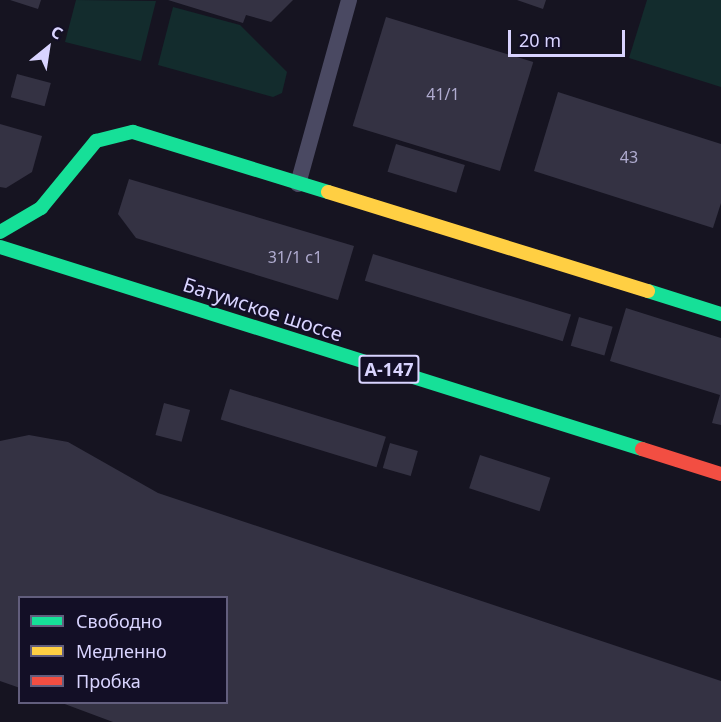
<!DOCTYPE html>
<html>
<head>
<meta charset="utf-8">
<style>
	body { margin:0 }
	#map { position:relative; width:721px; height:722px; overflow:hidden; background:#161421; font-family:"Noto Sans",sans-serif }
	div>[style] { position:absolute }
	.green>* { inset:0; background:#132c2d }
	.building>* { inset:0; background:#343243; transform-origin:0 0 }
	.lane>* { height:16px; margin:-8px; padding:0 8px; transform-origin:8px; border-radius:8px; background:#4a4962 }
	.fast>* { height:14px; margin:-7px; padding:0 7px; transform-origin:7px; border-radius:7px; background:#16e098 }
	.slow>* { height:14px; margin:-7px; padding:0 7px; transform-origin:7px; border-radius:7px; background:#ffcf43 }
	.jam>* { height:14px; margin:-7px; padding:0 7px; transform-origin:7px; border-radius:7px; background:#f24e42 }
	span { translate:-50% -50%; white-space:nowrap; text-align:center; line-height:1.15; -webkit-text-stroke:4.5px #130f26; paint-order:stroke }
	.number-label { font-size:16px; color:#b0acd0 }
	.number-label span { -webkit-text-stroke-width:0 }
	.shield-label span { padding:2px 4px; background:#130f26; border:2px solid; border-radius:4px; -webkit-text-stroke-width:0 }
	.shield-label { font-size:18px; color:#d9d4ff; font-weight:700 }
	.street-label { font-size:20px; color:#d9d4ff }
	.legend { position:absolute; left:18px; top:596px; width:210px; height:108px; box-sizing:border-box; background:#130f26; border:2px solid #625e7d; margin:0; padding:8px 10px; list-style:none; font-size:18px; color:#d9d4ff }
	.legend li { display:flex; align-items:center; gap:12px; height:30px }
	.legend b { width:30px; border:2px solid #625e7d }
	.north { position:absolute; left:18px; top:18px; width:60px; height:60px; -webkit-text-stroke:4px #130f26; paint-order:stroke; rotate:30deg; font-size:16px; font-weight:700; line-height:24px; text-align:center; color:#d9d4ff }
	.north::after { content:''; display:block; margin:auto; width:21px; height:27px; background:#d9d4ff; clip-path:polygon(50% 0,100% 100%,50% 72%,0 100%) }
	.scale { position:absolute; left:508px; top:30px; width:117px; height:27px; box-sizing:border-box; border:3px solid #d9d4ff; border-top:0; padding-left:8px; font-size:18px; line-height:21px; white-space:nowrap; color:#d9d4ff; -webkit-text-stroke:4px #130f26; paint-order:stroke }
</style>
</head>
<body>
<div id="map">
	<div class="green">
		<i style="clip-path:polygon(76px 0,156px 1px,141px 61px,65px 42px)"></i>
		<i style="clip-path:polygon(647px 0,721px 0,721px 87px,629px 58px)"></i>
		<i style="clip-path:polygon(173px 7px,240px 25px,287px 72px,282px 93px,273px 97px,158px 65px)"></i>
	</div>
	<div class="building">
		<i style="clip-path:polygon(10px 0,41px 0,38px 9px)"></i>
		<i style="clip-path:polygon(168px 0,293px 0,271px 22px,246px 15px,243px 23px)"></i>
		<i style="clip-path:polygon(517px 0,546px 0,543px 9px)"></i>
		<i style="left:386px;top:17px;width:154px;height:114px;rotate:17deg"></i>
		<i style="left:17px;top:74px;width:35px;height:24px;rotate:15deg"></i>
		<i style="clip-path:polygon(558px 92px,721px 144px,721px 203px,713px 228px,534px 171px)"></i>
		<i style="clip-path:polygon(0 124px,42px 136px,32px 172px,6px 188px,0 187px)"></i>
		<i style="left:396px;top:144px;width:72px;height:29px;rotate:17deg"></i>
		<i style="clip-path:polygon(129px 179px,354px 246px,338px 300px,136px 238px,118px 214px)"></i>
		<i style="left:373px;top:254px;width:207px;height:28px;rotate:17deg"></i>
		<i style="clip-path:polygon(626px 308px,721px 338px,721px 425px,712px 423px,720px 395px,610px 361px)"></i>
		<i style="left:579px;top:317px;width:35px;height:30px;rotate:16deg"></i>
		<i style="left:230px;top:389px;width:163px;height:32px;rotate:17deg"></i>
		<i style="left:164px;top:403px;width:27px;height:33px;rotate:15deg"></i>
		<i style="clip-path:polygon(29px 435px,68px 442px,158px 493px,721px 681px,721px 722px,113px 722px,62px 703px,226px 702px,226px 598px,20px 598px,20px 688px,0 681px,0 441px)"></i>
		<i style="left:390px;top:443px;width:29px;height:26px;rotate:16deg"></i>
		<i style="left:480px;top:455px;width:74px;height:35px;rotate:18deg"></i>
	</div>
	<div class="lane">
		<i style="left:298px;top:184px;width:191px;rotate:-74.5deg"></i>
	</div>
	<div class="fast">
		<i style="left:0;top:232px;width:48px;rotate:-30.3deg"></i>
		<i style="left:41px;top:208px;width:87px;rotate:-50.6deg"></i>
		<i style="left:96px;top:141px;width:38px;rotate:-14deg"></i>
		<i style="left:133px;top:132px;width:204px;rotate:17.1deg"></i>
		<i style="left:0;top:247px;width:673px;rotate:17.47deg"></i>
		<i style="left:648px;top:291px;width:77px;rotate:17.5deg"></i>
	</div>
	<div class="slow">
		<i style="left:328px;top:192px;width:335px;rotate:17.2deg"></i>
	</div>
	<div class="jam">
		<i style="left:642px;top:449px;width:83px;rotate:17.6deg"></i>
	</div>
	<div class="number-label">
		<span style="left:443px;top:94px">41/1</span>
		<span style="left:629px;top:157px">43</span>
		<span style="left:295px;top:257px">31/1 с1</span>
	</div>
	<div class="shield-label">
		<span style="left:389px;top:369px">А-147</span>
	</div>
	<div class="street-label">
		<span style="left:263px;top:309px;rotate:18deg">Батумское шоссе</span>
	</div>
	<ul class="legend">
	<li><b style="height:8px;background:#16e098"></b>Свободно</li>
	<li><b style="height:8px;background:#ffcf43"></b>Медленно</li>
	<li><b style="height:8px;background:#f24e42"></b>Пробка</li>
	</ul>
	<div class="north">С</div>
	<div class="scale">20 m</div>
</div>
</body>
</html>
